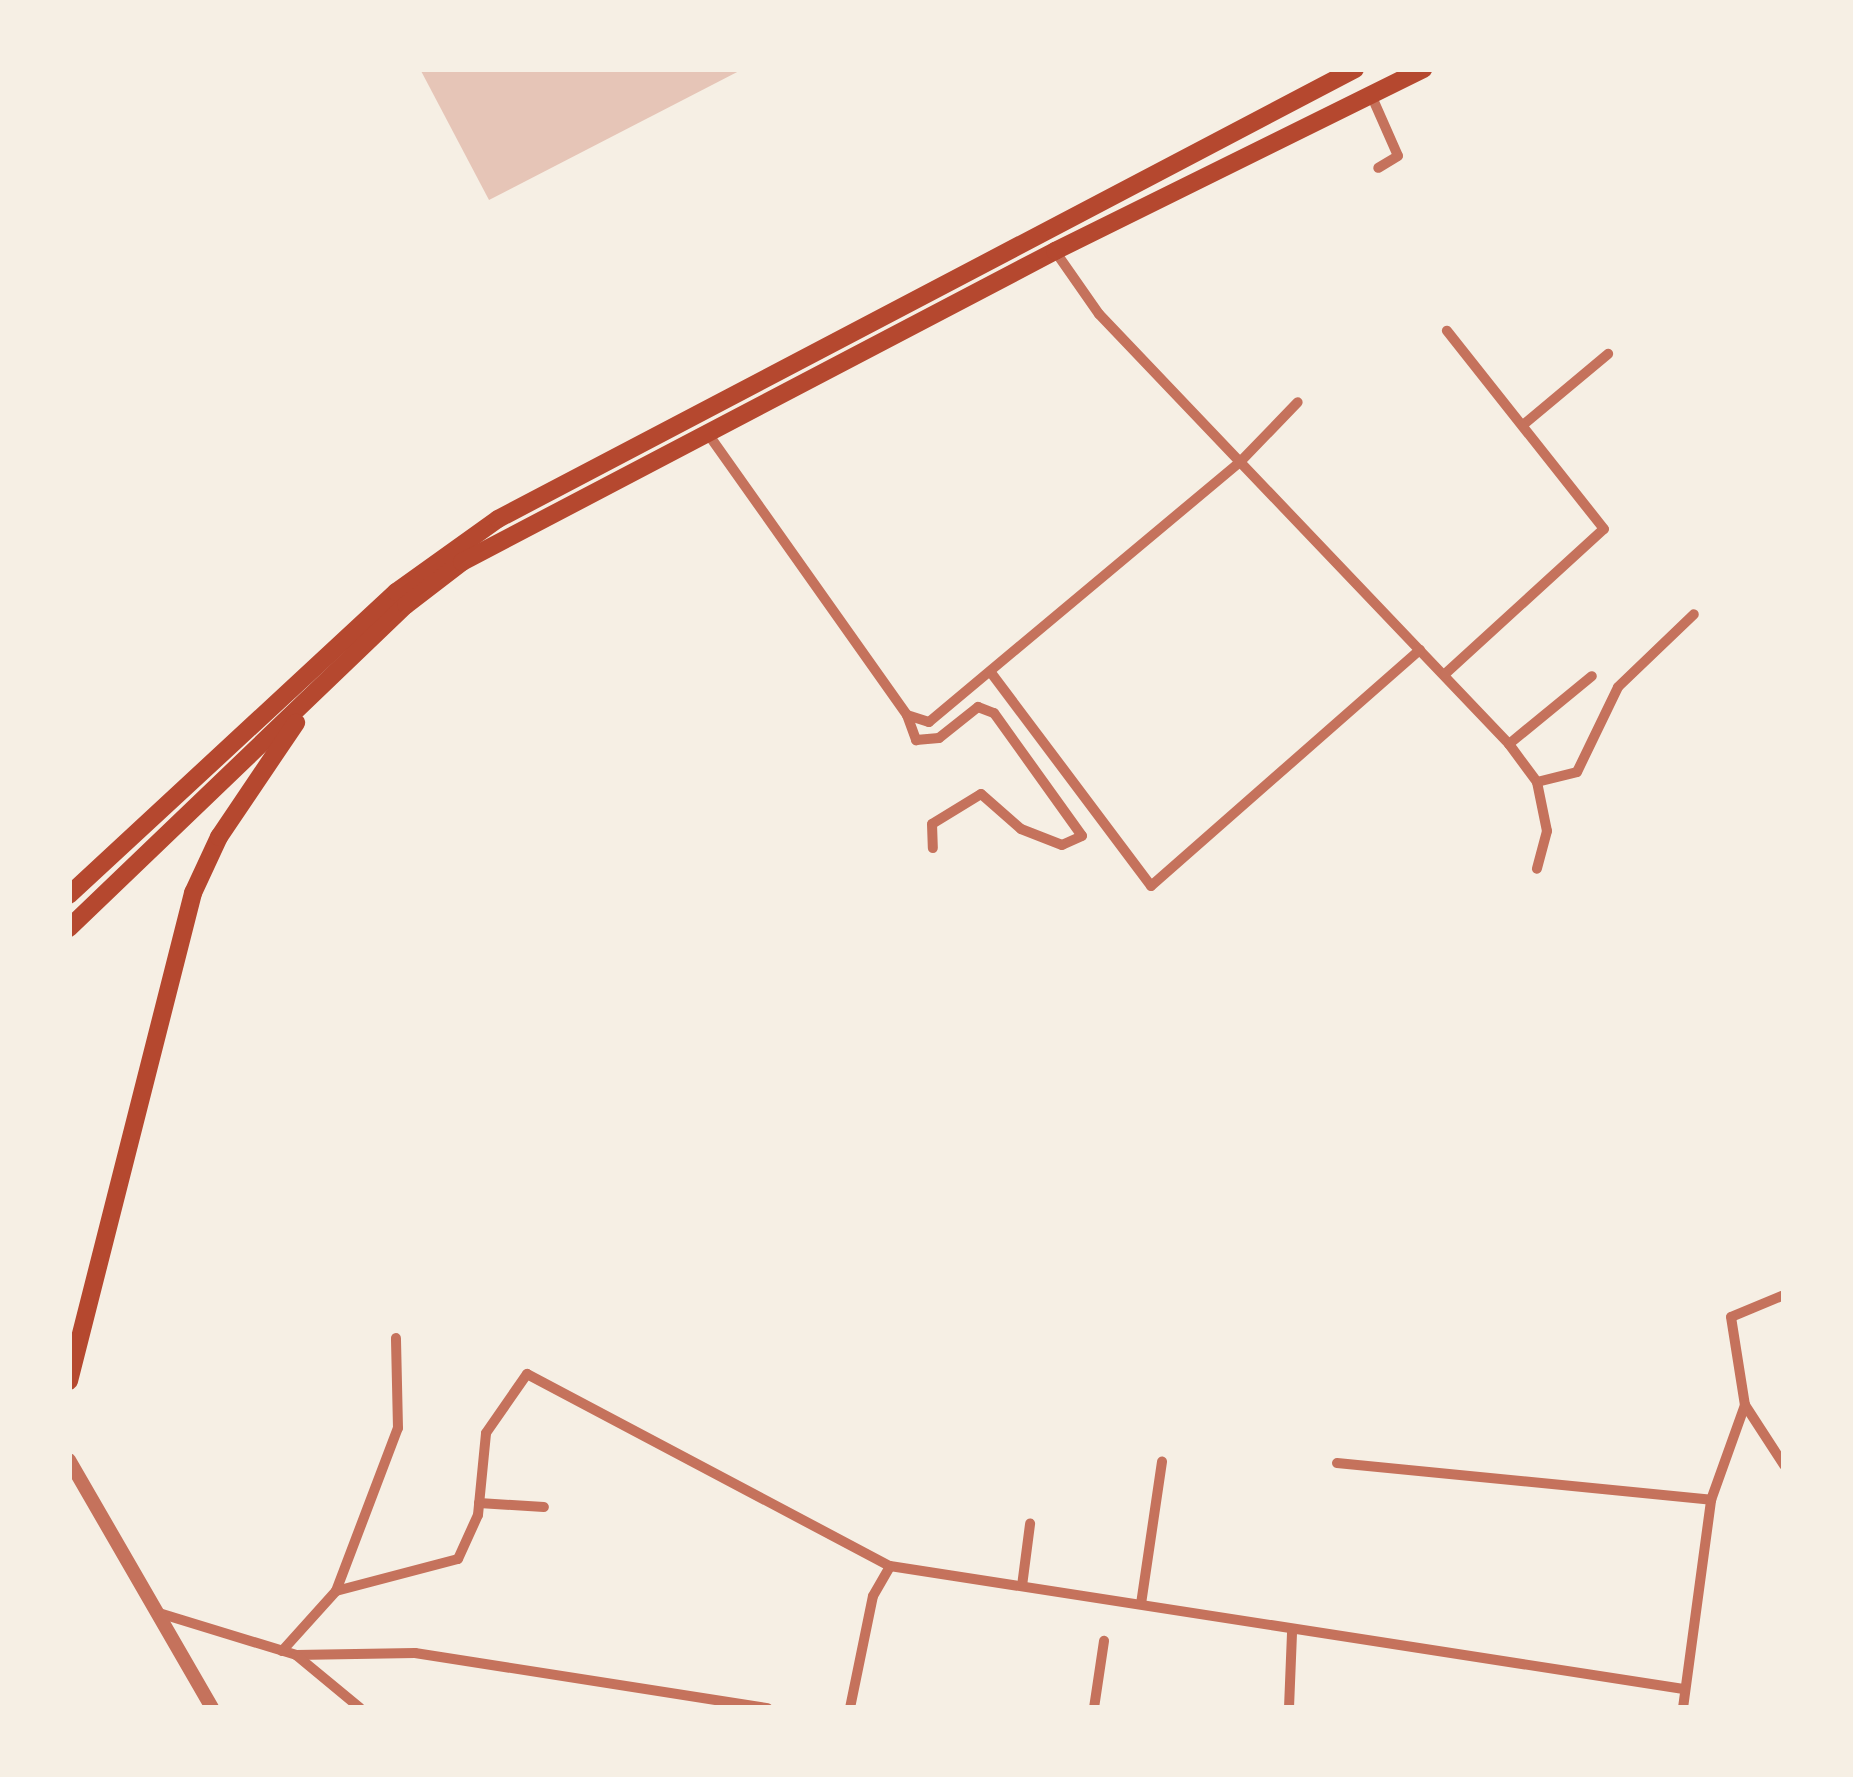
<!DOCTYPE html>
<html>
<head>
<meta charset="utf-8">
<style>
	body { margin:0 }
	#map { position:relative; width:1853px; height:1777px; overflow:hidden; background:#f6efe4; font-family:"Roboto Condensed",sans-serif }
	div>[style] { position:absolute }
	.building>* { inset:0; background:#e6c5b7 }
	.minor>* { height:10px; margin:-5px; padding:0 5px; transform-origin:5px; border-radius:5px; background:#c5725c }
	.tertiary>* { height:14px; margin:-7px; padding:0 7px; transform-origin:7px; border-radius:7px; background:#c5725c }
	.trunk>* { height:18px; margin:-9px; padding:0 9px; transform-origin:9px; border-radius:9px; background:#b5482f }
	span { translate:-50% -50%; white-space:nowrap; text-align:center; line-height:1.15; -webkit-text-stroke:10px #f6efe4; paint-order:stroke }
	.frame { position:absolute; inset:0; border:72px solid #f6efe4; pointer-events:none }
</style>
</head>
<body>
<div id="map">
	<div class="building">
		<i style="clip-path:polygon(420px 69px,743px 69px,489px 200px)"></i>
	</div>
	<div class="minor">
		<i style="left:1372px;top:97px;width:64px;rotate:66.2deg"></i>
		<i style="left:1398px;top:156px;width:23px;rotate:149deg"></i>
		<i style="left:1055px;top:251px;width:77px;rotate:55.1deg"></i>
		<i style="left:1099px;top:314px;width:594px;rotate:46.36deg"></i>
		<i style="left:1509px;top:744px;width:47px;rotate:53.6deg"></i>
		<i style="left:1537px;top:782px;width:50px;rotate:78.5deg"></i>
		<i style="left:1547px;top:831px;width:39px;rotate:105deg"></i>
		<i style="left:1523px;top:425px;width:111px;rotate:-39.9deg"></i>
		<i style="left:706px;top:431px;width:348px;rotate:54.7deg"></i>
		<i style="left:907px;top:715px;width:23px;rotate:18deg"></i>
		<i style="left:929px;top:722px;width:405px;rotate:-39.9deg"></i>
		<i style="left:1240px;top:462px;width:83px;rotate:-46deg"></i>
		<i style="left:992px;top:674px;width:265px;rotate:53.1deg"></i>
		<i style="left:1151px;top:886px;width:358px;rotate:-41.3deg"></i>
		<i style="left:1445px;top:674px;width:215px;rotate:-42.4deg"></i>
		<i style="left:1604px;top:529px;width:253px;rotate:-128.4deg"></i>
		<i style="left:907px;top:715px;width:27px;rotate:70deg"></i>
		<i style="left:916px;top:740px;width:23px;rotate:-5deg"></i>
		<i style="left:939px;top:738px;width:50px;rotate:-38.5deg"></i>
		<i style="left:978px;top:707px;width:17px;rotate:21deg"></i>
		<i style="left:994px;top:713px;width:151px;rotate:54.4deg"></i>
		<i style="left:1082px;top:836px;width:22px;rotate:156deg"></i>
		<i style="left:1062px;top:845px;width:44px;rotate:-158.7deg"></i>
		<i style="left:1021px;top:829px;width:53px;rotate:-138.8deg"></i>
		<i style="left:981px;top:794px;width:57px;rotate:148.5deg"></i>
		<i style="left:932px;top:824px;width:24px;rotate:88deg"></i>
		<i style="left:1509px;top:744px;width:107px;rotate:-39.3deg"></i>
		<i style="left:1537px;top:782px;width:41px;rotate:-14deg"></i>
		<i style="left:1577px;top:772px;width:94px;rotate:-64.2deg"></i>
		<i style="left:1618px;top:687px;width:105px;rotate:-43.8deg"></i>
		<i style="left:1784px;top:1295px;width:57px;rotate:157.5deg"></i>
		<i style="left:1731px;top:1317px;width:89px;rotate:81deg"></i>
		<i style="left:1745px;top:1405px;width:72px;rotate:57deg"></i>
		<i style="left:1337px;top:1463px;width:376px;rotate:5.6deg"></i>
		<i style="left:479px;top:1503px;width:65px;rotate:3.5deg"></i>
		<i style="left:1022px;top:1586px;width:63px;rotate:-82.6deg"></i>
		<i style="left:336px;top:1591px;width:174px;rotate:-69.2deg"></i>
		<i style="left:398px;top:1428px;width:90px;rotate:-91.3deg"></i>
		<i style="left:1141px;top:1604px;width:144px;rotate:-81.6deg"></i>
		<i style="left:159px;top:1613px;width:143px;rotate:17deg"></i>
		<i style="left:296px;top:1655px;width:119px;rotate:-1deg"></i>
		<i style="left:415px;top:1653px;width:357px;rotate:8.9deg"></i>
		<i style="left:282px;top:1651px;width:81px;rotate:-48deg"></i>
		<i style="left:336px;top:1591px;width:126px;rotate:-14.7deg"></i>
		<i style="left:458px;top:1559px;width:48px;rotate:-65.6deg"></i>
		<i style="left:478px;top:1515px;width:82px;rotate:-84.4deg"></i>
		<i style="left:486px;top:1433px;width:72px;rotate:-55.2deg"></i>
		<i style="left:527px;top:1374px;width:411px;rotate:27.9deg"></i>
		<i style="left:890px;top:1566px;width:803px;rotate:8.81deg"></i>
		<i style="left:296px;top:1655px;width:83px;rotate:39.6deg"></i>
		<i style="left:850px;top:1708px;width:114px;rotate:-78.4deg"></i>
		<i style="left:873px;top:1596px;width:34px;rotate:-60deg"></i>
		<i style="left:1094px;top:1708px;width:68px;rotate:-81.5deg"></i>
		<i style="left:1289px;top:1708px;width:76px;rotate:-87.7deg"></i>
		<i style="left:1683px;top:1708px;width:210px;rotate:-82.3deg"></i>
		<i style="left:1711px;top:1500px;width:101px;rotate:-70.3deg"></i>
	</div>
	<div class="tertiary">
		<i style="left:69px;top:1460px;width:286px;rotate:60deg"></i>
	</div>
	<div class="trunk">
		<i style="left:69px;top:895px;width:446px;rotate:-42.8deg"></i>
		<i style="left:396px;top:592px;width:125px;rotate:-35.6deg"></i>
		<i style="left:498px;top:519px;width:968px;rotate:-27.7deg"></i>
		<i style="left:69px;top:928px;width:467px;rotate:-43.8deg"></i>
		<i style="left:406px;top:605px;width:71px;rotate:-37.5deg"></i>
		<i style="left:462px;top:562px;width:670px;rotate:-27.67deg"></i>
		<i style="left:1055px;top:251px;width:411px;rotate:-26.3deg"></i>
		<i style="left:69px;top:1381px;width:504px;rotate:-75.74deg"></i>
		<i style="left:193px;top:893px;width:62px;rotate:-65.1deg"></i>
		<i style="left:219px;top:837px;width:138px;rotate:-56deg"></i>
	</div>
	<div class="frame"></div>
</div>
</body>
</html>
